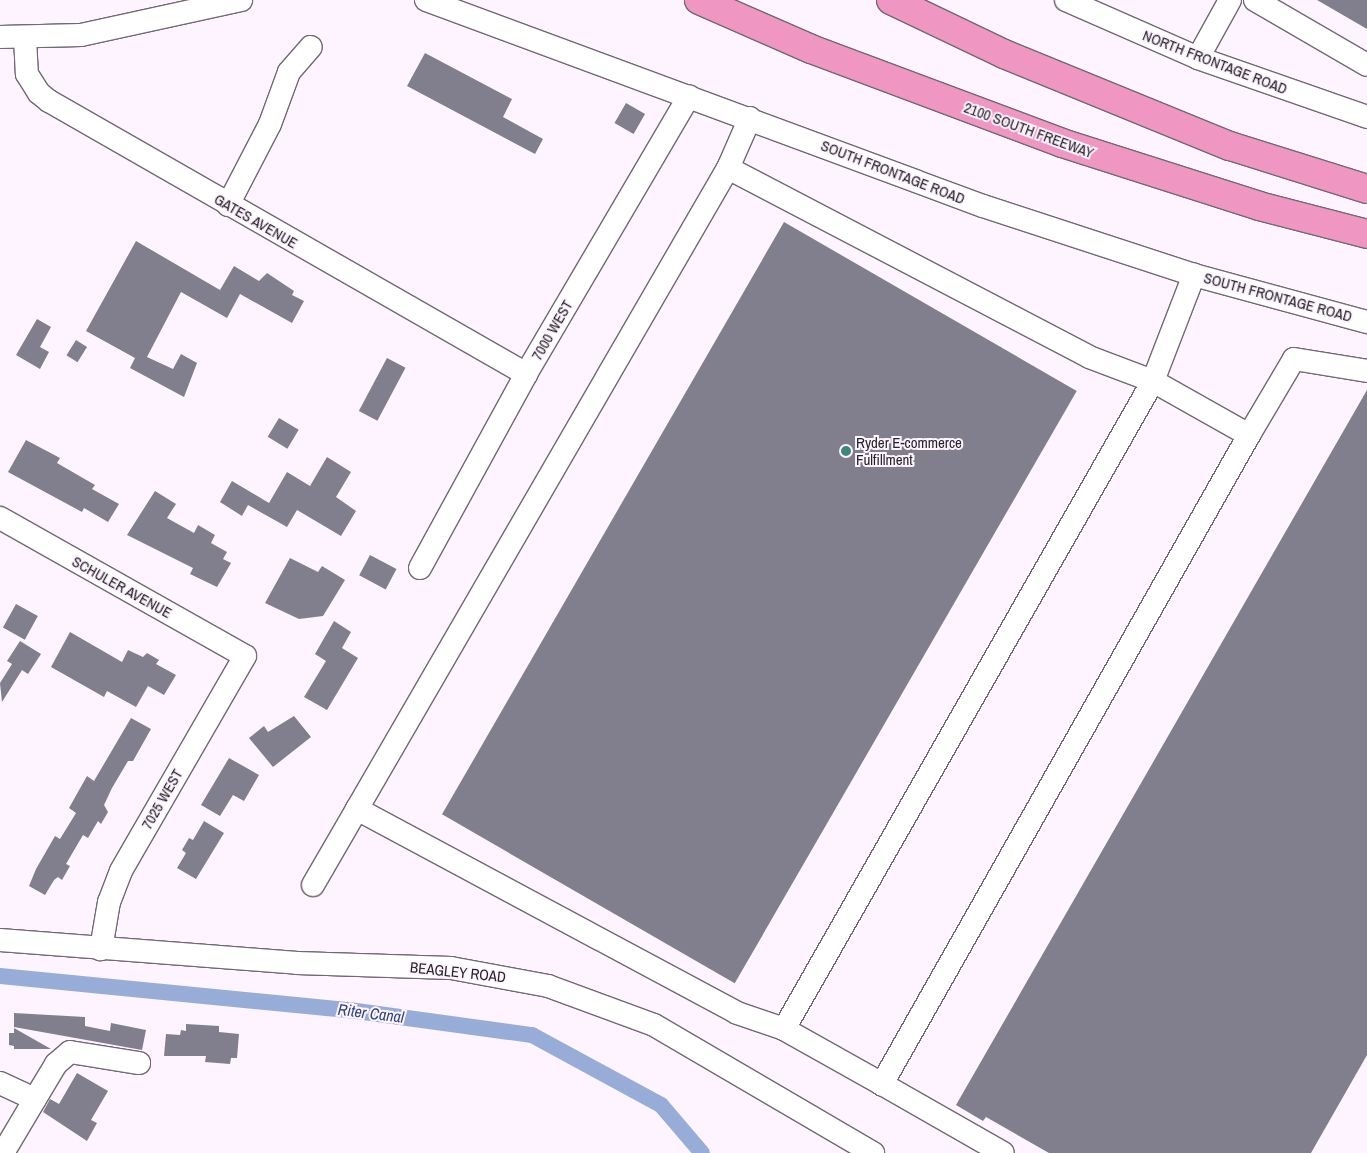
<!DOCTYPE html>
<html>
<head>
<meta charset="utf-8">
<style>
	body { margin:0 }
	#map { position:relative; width:1367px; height:1153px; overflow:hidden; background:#fdf4ff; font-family:"Archivo Narrow",sans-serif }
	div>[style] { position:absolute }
	.canal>* { height:16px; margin:-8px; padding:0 8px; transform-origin:8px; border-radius:8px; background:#98acd8 }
	.building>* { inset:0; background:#817f8d; transform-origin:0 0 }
	.roads { filter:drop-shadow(1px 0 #726873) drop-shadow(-1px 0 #726873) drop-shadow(0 1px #726873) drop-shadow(0 -1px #726873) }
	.minor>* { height:22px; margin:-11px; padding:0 11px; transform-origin:11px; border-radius:11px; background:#fff }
	.highway>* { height:28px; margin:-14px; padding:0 14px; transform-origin:14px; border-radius:14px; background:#ef97c2 }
	.dots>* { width:14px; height:14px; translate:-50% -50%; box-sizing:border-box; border:2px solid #fdf4ff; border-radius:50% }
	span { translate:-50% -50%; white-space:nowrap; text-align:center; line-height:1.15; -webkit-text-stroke:4px #fdf4ff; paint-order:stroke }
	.street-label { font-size:15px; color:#262227 }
	.poi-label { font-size:15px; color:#262227 }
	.left { translate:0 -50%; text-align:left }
	.water-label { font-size:16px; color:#2e447b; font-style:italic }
</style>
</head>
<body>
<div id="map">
	<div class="canal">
		<i style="left:0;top:976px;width:351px;rotate:5.6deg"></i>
		<i style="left:349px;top:1010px;width:185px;rotate:7.8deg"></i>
		<i style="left:532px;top:1035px;width:147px;rotate:28.5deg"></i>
		<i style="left:661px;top:1105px;width:63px;rotate:49.5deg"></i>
	</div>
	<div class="building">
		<i style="clip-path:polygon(1317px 0,1367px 0,1367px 29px)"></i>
		<i style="clip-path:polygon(425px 53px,512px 99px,503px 117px,543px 139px,535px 154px,407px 86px)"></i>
		<i style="left:626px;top:103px;width:22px;height:23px;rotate:30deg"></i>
		<i style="left:784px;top:222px;width:338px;height:684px;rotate:30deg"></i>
		<i style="clip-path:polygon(136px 241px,220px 290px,234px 266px,259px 281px,267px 273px,294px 291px,292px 295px,304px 301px,292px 323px,240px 294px,227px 318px,181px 292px,147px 357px,173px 369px,181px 354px,197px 363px,184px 397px,130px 368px,135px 358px,86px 331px)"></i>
		<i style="clip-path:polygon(37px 319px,51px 327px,40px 347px,49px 352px,40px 369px,16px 355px)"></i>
		<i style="left:76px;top:340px;width:13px;height:18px;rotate:32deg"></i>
		<i style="left:387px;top:358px;width:21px;height:60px;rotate:28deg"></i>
		<i style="clip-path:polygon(1367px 390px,1367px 1055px,1311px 1153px,1049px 1153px,986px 1117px,983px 1121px,956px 1105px)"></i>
		<i style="left:279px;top:418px;width:23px;height:22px;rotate:31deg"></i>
		<i style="clip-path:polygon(26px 440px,60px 458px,57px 463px,95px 485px,92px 489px,119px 504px,108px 522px,84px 508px,82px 512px,8px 472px)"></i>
		<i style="clip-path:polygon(327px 457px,351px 472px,336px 497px,356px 511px,341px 536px,297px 510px,287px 527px,248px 505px,242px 516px,220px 502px,232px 481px,269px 503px,287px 472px,310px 486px)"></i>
		<i style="clip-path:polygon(155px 491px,176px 504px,167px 518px,194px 533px,198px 525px,215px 535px,211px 543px,227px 552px,223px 559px,231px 563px,217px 587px,190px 574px,193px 568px,127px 535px)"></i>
		<i style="left:370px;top:555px;width:30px;height:23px;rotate:28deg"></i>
		<i style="clip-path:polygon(290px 558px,318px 572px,322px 566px,345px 580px,323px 616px,299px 619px,265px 603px)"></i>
		<i style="left:16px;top:604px;width:25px;height:27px;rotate:29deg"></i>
		<i style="clip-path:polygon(334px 621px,351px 632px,342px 648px,358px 658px,327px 710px,304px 697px,326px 661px,315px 654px)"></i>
		<i style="clip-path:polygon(70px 632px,122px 662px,128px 650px,143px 657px,147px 653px,159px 660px,156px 664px,176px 675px,164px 695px,148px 686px,136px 707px,107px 691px,104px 697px,51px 667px)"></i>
		<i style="clip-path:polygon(20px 641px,41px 654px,28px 674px,22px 670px,2px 702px,0 683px,12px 664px,7px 661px)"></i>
		<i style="clip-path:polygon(294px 716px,311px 737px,273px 767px,249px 738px,264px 726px,268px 732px)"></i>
		<i style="clip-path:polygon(131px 718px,151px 729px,133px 761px,128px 761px,112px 788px,104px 805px,108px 812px,101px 824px,98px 821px,88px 838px,83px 835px,66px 864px,70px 866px,62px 880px,58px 877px,54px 880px,45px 895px,29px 886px,36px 869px,55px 836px,60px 839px,76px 813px,69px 808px,87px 776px,94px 781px)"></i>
		<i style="clip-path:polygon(229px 758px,259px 775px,244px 801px,233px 795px,220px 816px,201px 805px)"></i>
		<i style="clip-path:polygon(204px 821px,224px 833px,196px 879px,177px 868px,186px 853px,182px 850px,189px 838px,193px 840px)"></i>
		<i style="clip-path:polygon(14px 1013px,85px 1017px,85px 1026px,110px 1031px,111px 1023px,146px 1030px,142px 1050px,14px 1027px)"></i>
		<i style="clip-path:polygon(186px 1024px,219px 1026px,219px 1032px,239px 1034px,237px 1058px,231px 1058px,230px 1064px,205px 1062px,206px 1056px,164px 1056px,166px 1034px,180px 1035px,181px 1030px,186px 1031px)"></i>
		<i style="clip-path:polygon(14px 1028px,51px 1049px,14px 1049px,14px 1046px,9px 1045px,9px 1033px,14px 1033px)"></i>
		<i style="clip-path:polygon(77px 1073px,108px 1091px,91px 1120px,97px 1123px,87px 1141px,43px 1112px,50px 1099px,59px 1104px)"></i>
	</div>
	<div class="roads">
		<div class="minor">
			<i style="left:426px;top:0;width:594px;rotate:20.3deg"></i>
			<i style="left:983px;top:206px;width:222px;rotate:18.1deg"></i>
			<i style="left:1194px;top:275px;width:179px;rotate:15.2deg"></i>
			<i style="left:1066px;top:0;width:144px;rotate:23.7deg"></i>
			<i style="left:1198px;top:58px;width:179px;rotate:19.2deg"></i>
			<i style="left:1255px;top:0;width:129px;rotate:30.1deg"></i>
			<i style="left:0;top:37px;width:81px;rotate:-1.4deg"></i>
			<i style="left:81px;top:35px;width:164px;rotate:-12.3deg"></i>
			<i style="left:25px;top:38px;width:36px;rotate:87deg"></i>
			<i style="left:27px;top:74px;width:22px;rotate:58deg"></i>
			<i style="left:39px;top:93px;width:13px;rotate:39deg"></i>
			<i style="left:49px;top:101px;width:550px;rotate:29.78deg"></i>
			<i style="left:1198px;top:58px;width:66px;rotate:-61.1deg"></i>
			<i style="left:750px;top:118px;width:55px;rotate:113.7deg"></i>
			<i style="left:728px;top:168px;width:407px;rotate:27.6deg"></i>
			<i style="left:1089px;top:357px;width:68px;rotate:20.6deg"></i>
			<i style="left:1153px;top:381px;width:110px;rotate:29.4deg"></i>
			<i style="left:1249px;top:435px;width:746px;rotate:119.49deg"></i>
			<i style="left:882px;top:1084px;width:112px;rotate:-150.7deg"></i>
			<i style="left:784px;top:1029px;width:746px;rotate:-60.34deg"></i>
			<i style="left:1153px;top:381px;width:114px;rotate:-68.9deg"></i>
			<i style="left:728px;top:168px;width:741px;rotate:120.06deg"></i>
			<i style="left:357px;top:809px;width:431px;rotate:28.2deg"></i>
			<i style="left:737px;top:1013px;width:50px;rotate:18.8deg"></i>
			<i style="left:228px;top:205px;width:91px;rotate:-62.6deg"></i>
			<i style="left:270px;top:124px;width:55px;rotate:-69.9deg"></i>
			<i style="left:289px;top:72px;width:33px;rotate:-49deg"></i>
			<i style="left:1249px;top:435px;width:88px;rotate:-59.4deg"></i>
			<i style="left:1294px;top:359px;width:74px;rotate:9.3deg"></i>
			<i style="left:0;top:518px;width:281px;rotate:29.4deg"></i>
			<i style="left:245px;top:656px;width:248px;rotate:120deg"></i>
			<i style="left:121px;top:871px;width:33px;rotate:111deg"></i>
			<i style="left:109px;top:902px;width:48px;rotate:99.7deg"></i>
			<i style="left:420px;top:568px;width:221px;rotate:-61.3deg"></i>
			<i style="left:526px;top:374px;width:322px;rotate:-59.6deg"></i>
			<i style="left:313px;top:885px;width:88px;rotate:-59.9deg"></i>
			<i style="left:0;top:940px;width:298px;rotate:4.4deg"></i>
			<i style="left:297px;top:963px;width:154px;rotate:1.9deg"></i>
			<i style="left:451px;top:968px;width:99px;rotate:10.5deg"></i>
			<i style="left:548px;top:986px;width:113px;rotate:20.2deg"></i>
			<i style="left:654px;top:1025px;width:254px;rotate:30.3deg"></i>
			<i style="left:0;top:1083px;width:38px;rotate:25deg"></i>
			<i style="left:35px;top:1099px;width:41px;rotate:-59deg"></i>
			<i style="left:56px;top:1064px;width:18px;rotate:-41deg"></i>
			<i style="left:70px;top:1052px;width:70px;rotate:9.1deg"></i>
			<i style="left:882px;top:1084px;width:139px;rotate:29.7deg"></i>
			<i style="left:3px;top:1153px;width:63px;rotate:-59.3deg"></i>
		</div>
		<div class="highway">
			<i style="left:699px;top:0;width:122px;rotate:23.6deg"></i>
			<i style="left:811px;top:49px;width:268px;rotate:20.5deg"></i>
			<i style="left:1062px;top:143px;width:207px;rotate:17.7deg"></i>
			<i style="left:1259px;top:206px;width:112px;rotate:14.5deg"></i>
			<i style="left:891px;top:0;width:125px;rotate:25.5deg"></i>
			<i style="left:1004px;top:54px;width:244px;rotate:22.2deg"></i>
			<i style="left:1230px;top:146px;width:144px;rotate:17.4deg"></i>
		</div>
	</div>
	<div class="dots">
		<i style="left:846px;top:451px;background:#40857a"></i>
	</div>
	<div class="street-label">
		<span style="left:1215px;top:62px;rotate:21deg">NORTH FRONTAGE ROAD</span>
		<span style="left:1029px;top:130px;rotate:20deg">2100 SOUTH FREEWAY</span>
		<span style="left:893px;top:172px;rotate:21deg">SOUTH FRONTAGE ROAD</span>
		<span style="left:256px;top:221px;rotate:30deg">GATES AVENUE</span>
		<span style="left:1278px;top:297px;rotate:15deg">SOUTH FRONTAGE ROAD</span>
		<span style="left:552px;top:330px;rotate:-60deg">7000 WEST</span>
		<span style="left:122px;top:587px;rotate:29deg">SCHULER AVENUE</span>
		<span style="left:162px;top:799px;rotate:-60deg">7025 WEST</span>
		<span style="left:458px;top:972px;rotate:6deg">BEAGLEY ROAD</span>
	</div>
	<div class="poi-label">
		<span class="left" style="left:856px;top:451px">Ryder E-commerce<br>Fulfillment</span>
	</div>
	<div class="water-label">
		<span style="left:371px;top:1013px;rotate:7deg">Riter Canal</span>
	</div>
</div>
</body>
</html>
